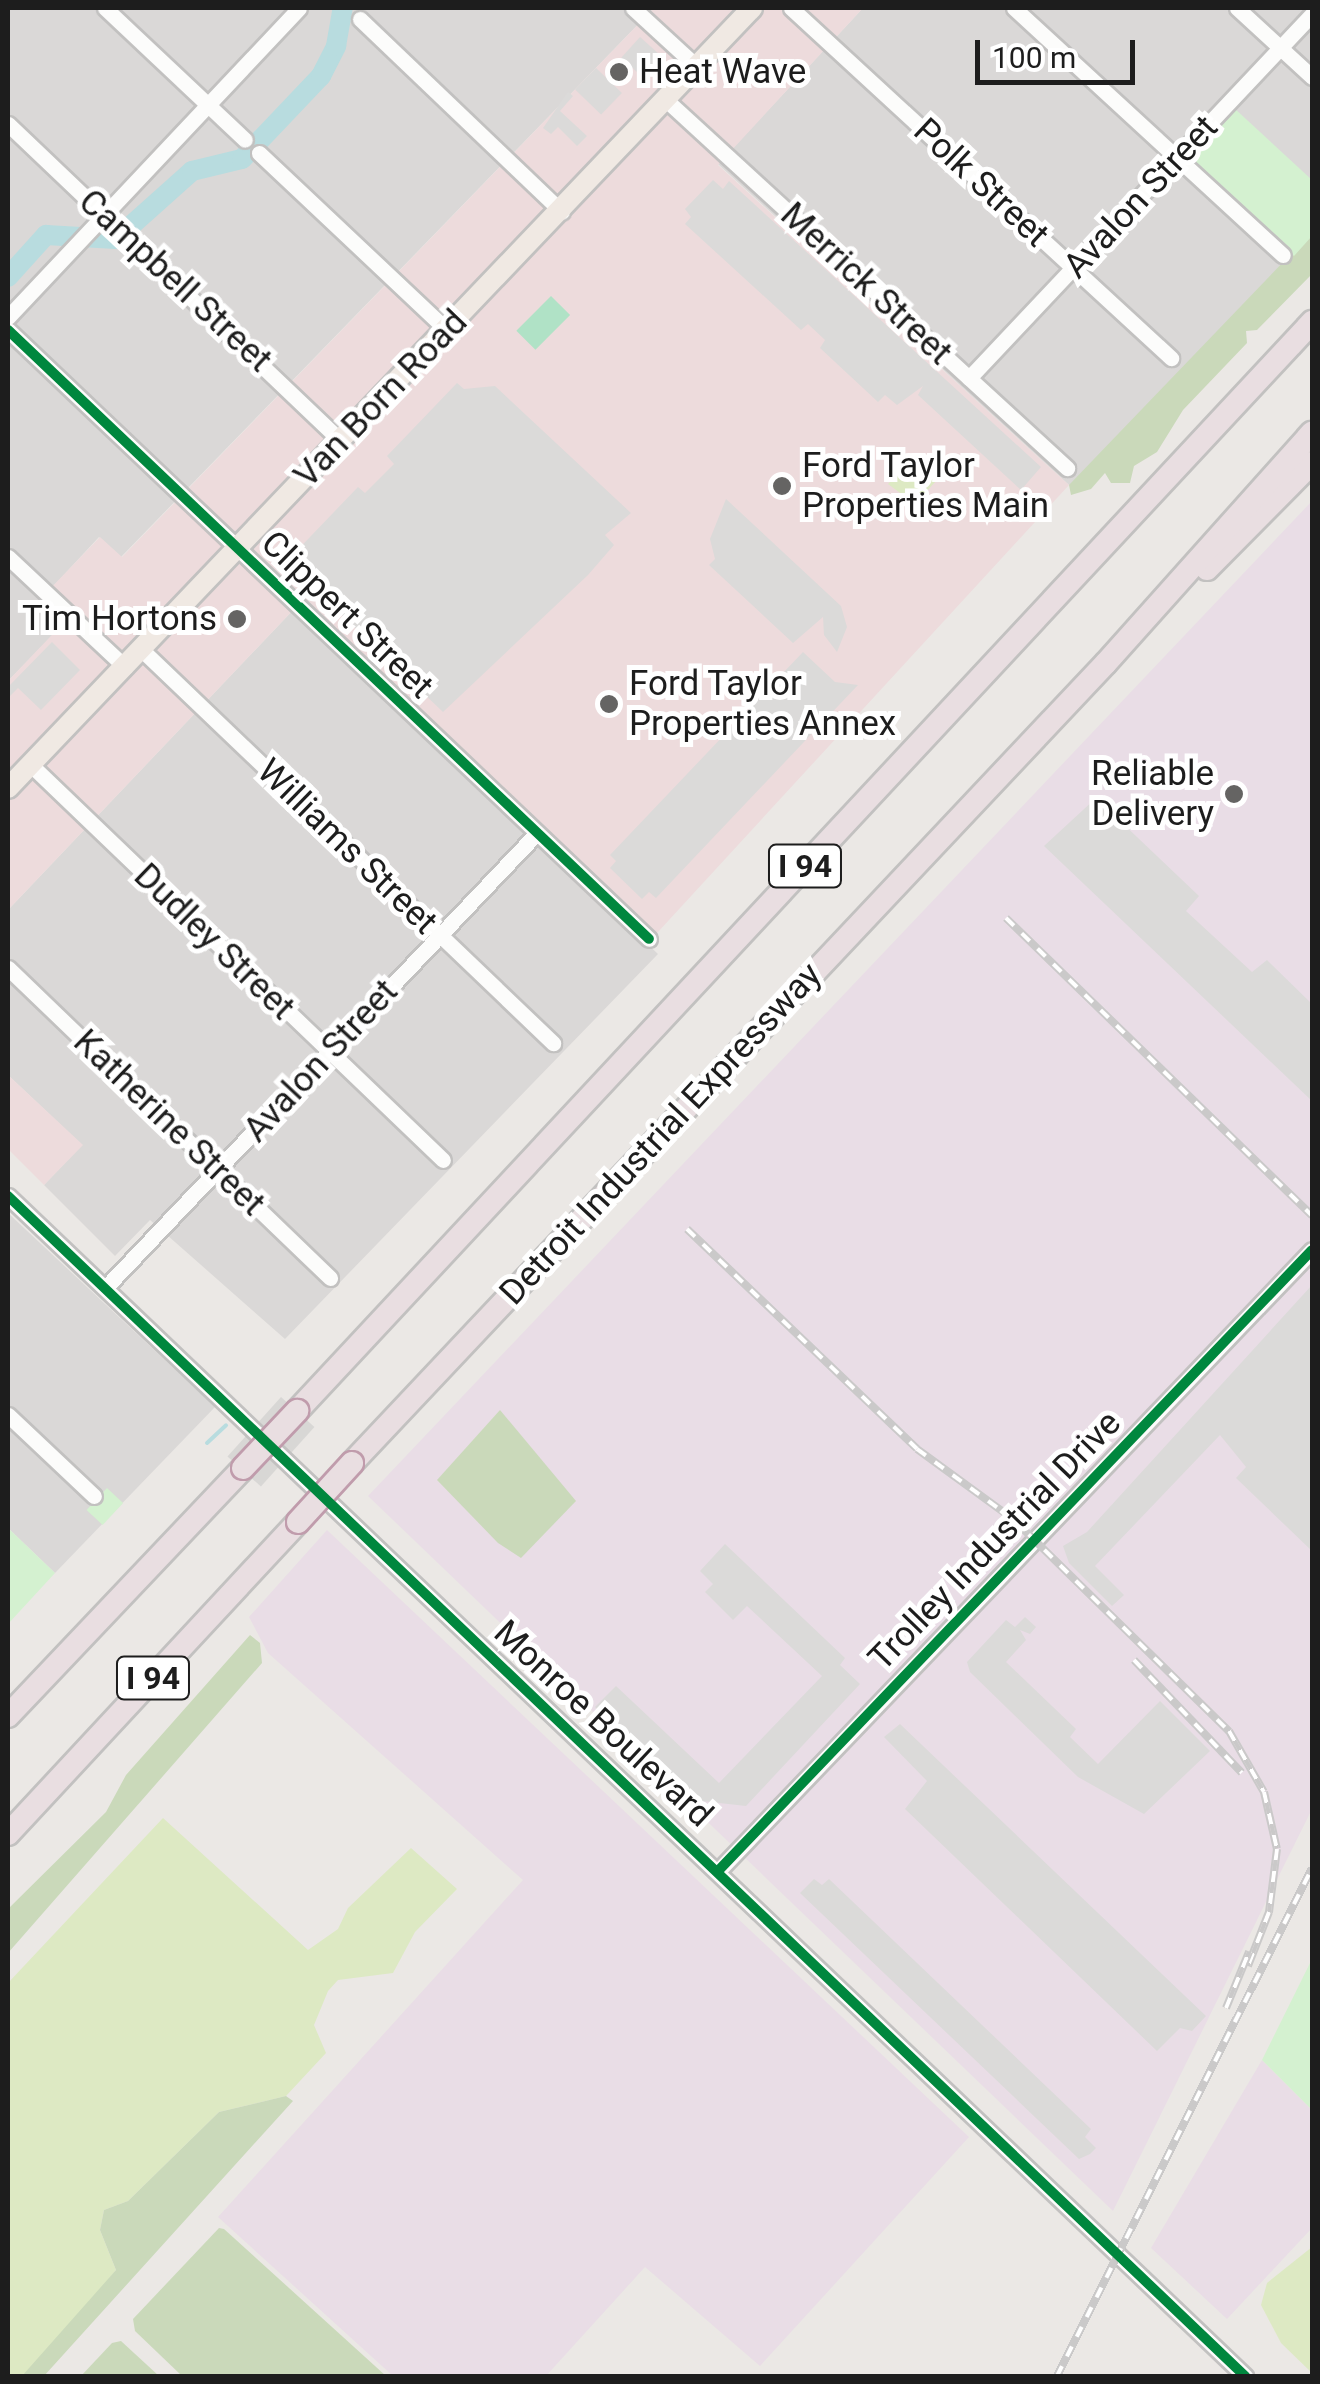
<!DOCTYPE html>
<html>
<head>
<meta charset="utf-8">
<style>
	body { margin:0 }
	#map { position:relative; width:1320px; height:2384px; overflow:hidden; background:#ebe8e5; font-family:Roboto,sans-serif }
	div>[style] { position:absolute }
	.residential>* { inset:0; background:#dad8d7 }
	.commercial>* { inset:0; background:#eddbdc }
	.industrial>* { inset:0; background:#e9dde6 }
	.grass>* { inset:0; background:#dde9c3 }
	.forest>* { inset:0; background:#cad9ba }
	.park>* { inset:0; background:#d4f1d0; transform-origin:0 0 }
	.pitch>* { inset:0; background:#b0e2c6; transform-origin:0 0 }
	.parking>* { inset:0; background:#dbdad9; transform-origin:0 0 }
	.pier>* { inset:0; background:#d8d7d5; transform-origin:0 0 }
	.stream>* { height:4px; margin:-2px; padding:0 2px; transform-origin:2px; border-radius:2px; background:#b8dcdf }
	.river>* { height:20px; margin:-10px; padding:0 10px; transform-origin:10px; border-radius:10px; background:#b8dcdf }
	.roads { filter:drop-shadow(2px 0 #c2c1c0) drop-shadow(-2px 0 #c2c1c0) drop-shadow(0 2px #c2c1c0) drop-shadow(0 -2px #c2c1c0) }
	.minor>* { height:15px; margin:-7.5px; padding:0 7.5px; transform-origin:7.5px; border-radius:7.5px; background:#fcfcfb }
	.major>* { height:20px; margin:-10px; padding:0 10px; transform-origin:10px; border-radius:10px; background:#f0e9e3 }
	.highway>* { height:22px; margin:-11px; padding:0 11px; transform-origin:11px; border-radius:11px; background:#e9dee1 }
	.rail>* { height:8px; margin-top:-4px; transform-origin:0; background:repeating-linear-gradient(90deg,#fff 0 11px,#cac9c9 0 22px); box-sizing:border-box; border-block:2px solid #cac9c9 }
	.bridges { filter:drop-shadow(2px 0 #c09cac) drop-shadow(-2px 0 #c09cac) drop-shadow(0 2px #c09cac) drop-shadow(0 -2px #c09cac) }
	.highway-bridge>* { height:22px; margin:-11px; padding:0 11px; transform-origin:11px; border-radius:11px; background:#e9dee1 }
	.cycleway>* { height:10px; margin:-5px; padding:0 5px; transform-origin:5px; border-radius:5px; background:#00873e }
	.dots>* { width:28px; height:28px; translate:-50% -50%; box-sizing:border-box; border:5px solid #fff; border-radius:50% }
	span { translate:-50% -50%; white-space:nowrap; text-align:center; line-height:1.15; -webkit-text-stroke:10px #fff; paint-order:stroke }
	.shield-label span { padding:2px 8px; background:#fff; border:2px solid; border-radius:8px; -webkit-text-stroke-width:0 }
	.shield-label { font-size:32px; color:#1d1d1d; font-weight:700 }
	.poi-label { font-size:35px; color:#1d1d1d }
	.left { translate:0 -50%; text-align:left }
	.right { translate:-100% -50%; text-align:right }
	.street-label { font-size:35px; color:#1d1d1d }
	.frame { position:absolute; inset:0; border:10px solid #1d1d1d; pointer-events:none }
	.scale { position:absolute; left:975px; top:40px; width:160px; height:45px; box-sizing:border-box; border:5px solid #1d1d1d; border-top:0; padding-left:12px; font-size:30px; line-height:35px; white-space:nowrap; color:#1d1d1d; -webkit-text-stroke:8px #fff; paint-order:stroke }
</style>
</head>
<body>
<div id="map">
	<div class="residential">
		<i style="clip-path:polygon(8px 8px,654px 8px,121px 557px,99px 537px,47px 593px,71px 616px,8px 681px)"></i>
		<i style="clip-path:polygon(863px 8px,1312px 8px,1312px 236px,1080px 487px,1069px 485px,718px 164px)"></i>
		<i style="clip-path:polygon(296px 607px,658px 954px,285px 1339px,150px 1220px,115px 1256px,44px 1185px,82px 1145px,8px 1075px,8px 987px,17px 977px,8px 968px,8px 910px)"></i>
		<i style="clip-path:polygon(8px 1213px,215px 1407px,55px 1573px,8px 1528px)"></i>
	</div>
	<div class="commercial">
		<i style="clip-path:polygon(654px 8px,863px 8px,718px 165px,1069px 485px,646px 945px,296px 607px,8px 910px,8px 681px,70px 616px,46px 593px,100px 537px,122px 557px)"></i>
		<i style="clip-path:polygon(8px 1075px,83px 1145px,44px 1185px,8px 1149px)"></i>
	</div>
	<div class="industrial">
		<i style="clip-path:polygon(1312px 501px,1312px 1809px,1113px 2211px,368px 1496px)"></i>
		<i style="clip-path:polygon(327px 1530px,969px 2137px,760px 2366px,645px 2267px,546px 2376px,393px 2376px,218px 2217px,523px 1880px,268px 1653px,249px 1617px)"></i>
		<i style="clip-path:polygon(1262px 2060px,1312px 2110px,1312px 2228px,1227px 2319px,1151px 2248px)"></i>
	</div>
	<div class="grass">
		<i style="clip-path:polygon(917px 453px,937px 469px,936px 481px,915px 504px,888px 484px)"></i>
		<i style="clip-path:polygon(163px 1818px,308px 1950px,338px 1929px,348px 1908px,411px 1848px,457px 1889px,415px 1932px,393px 1973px,338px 1980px,328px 1991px,314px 2025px,326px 2053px,286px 2096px,219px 2112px,128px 2201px,104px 2210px,100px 2230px,116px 2270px,44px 2357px,22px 2376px,8px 2376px,8px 1983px)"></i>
		<i style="clip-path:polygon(1312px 2247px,1312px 2373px,1281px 2343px,1261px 2305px,1267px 2283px)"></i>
	</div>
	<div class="forest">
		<i style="clip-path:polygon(1312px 232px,1312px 274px,1257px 330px,1246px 331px,1247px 343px,1183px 410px,1157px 452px,1134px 466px,1130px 483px,1111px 483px,1105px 473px,1091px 489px,1071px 495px,1069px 485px)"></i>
		<i style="clip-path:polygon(500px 1410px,576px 1501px,521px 1558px,498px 1543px,437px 1480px)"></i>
		<i style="clip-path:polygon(250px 1635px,260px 1643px,262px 1663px,8px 1953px,8px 1909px,106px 1812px,126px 1775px)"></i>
		<i style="clip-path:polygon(286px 2096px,293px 2101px,44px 2376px,22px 2376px,116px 2270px,100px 2230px,104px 2210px,128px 2201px,219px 2112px)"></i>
		<i style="clip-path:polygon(219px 2228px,224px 2229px,386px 2376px,182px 2376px,135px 2331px,133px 2319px)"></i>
		<i style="clip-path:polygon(121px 2341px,159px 2376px,81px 2376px,112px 2343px)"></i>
	</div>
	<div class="park">
		<i style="clip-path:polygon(1234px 108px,1312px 180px,1312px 236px,1294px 256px,1188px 158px)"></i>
		<i style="left:107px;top:1488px;width:22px;height:30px;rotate:43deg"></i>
		<i style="clip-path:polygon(8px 1528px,55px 1573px,8px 1624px)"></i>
		<i style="clip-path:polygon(1312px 1959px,1312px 2110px,1262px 2060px)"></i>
	</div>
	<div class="pitch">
		<i style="left:551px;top:296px;width:27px;height:49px;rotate:45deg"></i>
	</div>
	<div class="parking">
		<i style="left:640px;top:37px;width:30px;height:28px;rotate:42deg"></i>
		<i style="left:596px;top:68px;width:36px;height:30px;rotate:44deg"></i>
		<i style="clip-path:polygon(568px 92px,573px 96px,560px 111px,587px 136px,577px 146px,558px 127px,551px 134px,543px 128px)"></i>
		<i style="clip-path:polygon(713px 180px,723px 189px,729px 181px,1041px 467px,1021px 490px,918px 395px,923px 386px,897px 405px,885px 395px,878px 402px,820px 348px,825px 340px,808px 324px,801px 330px,685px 224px,691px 217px,685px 209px)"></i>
		<i style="clip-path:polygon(457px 383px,464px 389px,495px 386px,631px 513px,605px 535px,614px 545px,588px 575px,443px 712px,286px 562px,358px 487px,365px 493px,394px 464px,387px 456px)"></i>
		<i style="clip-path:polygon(726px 499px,841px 606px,847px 627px,837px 652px,824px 635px,823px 617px,793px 643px,709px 565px,715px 559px,710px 539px)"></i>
		<i style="clip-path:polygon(52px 642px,80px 670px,41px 710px,18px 688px,8px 698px,8px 687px)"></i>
		<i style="clip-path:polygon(803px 652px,835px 682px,858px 685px,656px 898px,649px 892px,642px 899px,610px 868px,616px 861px,610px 855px)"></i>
		<i style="clip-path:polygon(1096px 798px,1199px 896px,1186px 911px,1252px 972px,1267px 960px,1312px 1004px,1312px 1101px,1044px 846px)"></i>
		<i style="clip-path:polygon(1312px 1285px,1312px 1551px,1236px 1478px,1246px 1467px,1220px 1435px,1095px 1566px,1124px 1595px,1112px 1606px,1069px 1563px,1063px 1546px,1087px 1532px)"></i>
		<i style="clip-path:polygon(725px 1544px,845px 1658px,840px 1665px,860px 1684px,746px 1806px,693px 1800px,595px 1707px,616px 1686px,719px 1783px,822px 1676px,747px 1606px,733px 1620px,705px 1592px,713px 1584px,700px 1571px)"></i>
		<i style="clip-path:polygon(1025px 1617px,1036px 1627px,1030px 1634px,1020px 1630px,1026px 1640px,1006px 1662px,1076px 1729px,1070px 1737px,1098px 1764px,1160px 1701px,1210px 1751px,1144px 1814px,1078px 1777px,970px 1672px,967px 1662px,1006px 1620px,1015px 1627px)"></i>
		<i style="clip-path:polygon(900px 1724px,1206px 2016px,1192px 2031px,1180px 2028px,1157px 2051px,905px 1809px,927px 1781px,884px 1737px)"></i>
		<i style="clip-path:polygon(814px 1879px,822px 1885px,829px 1879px,1091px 2129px,1085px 2137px,1096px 2148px,1090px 2154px,1079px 2159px,800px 1893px)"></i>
	</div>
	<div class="pier">
		<i style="left:281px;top:1397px;width:45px;height:80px;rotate:42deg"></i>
	</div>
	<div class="stream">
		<i style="left:207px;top:1443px;width:26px;rotate:-43deg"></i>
	</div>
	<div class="river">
		<i style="left:8px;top:277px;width:57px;rotate:-47.9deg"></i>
		<i style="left:46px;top:235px;width:70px;rotate:3.3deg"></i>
		<i style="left:116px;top:239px;width:102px;rotate:-41.8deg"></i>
		<i style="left:192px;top:171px;width:51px;rotate:-13.5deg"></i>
		<i style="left:242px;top:159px;width:115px;rotate:-46.4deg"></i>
		<i style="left:321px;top:76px;width:34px;rotate:-63deg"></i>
		<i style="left:336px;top:46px;width:39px;rotate:-80deg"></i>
	</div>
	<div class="roads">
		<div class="minor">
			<i style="left:105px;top:8px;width:192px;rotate:43.3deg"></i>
			<i style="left:633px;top:8px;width:86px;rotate:42.6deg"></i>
			<i style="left:791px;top:8px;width:517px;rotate:42.65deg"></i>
			<i style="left:1014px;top:8px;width:365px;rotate:42.6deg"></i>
			<i style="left:1237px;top:8px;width:102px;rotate:42.6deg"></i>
			<i style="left:360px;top:19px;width:279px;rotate:43.7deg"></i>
			<i style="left:665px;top:99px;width:546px;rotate:42.55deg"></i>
			<i style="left:8px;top:124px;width:460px;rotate:43.6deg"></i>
			<i style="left:259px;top:153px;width:258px;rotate:43.3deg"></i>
			<i style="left:8px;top:317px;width:424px;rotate:-46.7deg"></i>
			<i style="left:8px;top:330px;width:884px;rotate:43.53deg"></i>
			<i style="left:969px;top:378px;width:500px;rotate:-46.7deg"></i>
			<i style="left:8px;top:557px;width:161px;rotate:43.2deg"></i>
			<i style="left:142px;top:650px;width:569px;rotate:43.72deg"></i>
			<i style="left:30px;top:764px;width:572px;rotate:43.8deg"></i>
			<i style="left:8px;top:968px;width:447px;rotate:43.9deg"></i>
			<i style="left:8px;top:1196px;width:1710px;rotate:43.65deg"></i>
			<i style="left:105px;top:1288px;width:627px;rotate:-46.49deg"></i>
			<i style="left:8px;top:1415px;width:118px;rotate:43.3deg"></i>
			<i style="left:718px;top:1871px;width:859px;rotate:-46.27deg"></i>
		</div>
		<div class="major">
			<i style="left:8px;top:788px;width:1078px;rotate:-46.35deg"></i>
		</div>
		<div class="highway">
			<i style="left:1207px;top:569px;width:149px;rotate:-45.3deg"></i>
			<i style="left:297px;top:1411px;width:1489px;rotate:-47.01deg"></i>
			<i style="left:352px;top:1463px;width:1099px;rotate:-46.7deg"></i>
			<i style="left:1106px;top:663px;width:309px;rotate:-48.2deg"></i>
			<i style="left:8px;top:1716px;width:342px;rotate:-46.5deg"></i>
			<i style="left:8px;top:1834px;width:426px;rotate:-47.1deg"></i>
		</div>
	</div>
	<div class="rail">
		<i style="left:1006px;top:918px;width:427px;rotate:44.2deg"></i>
		<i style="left:687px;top:1229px;width:318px;rotate:43.7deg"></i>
		<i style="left:917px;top:1449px;width:119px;rotate:36.1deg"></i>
		<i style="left:1013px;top:1519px;width:303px;rotate:44.5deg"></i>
		<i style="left:1229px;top:1731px;width:70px;rotate:60.2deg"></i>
		<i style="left:1264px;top:1792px;width:58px;rotate:77.2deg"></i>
		<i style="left:1277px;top:1849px;width:64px;rotate:97.2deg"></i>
		<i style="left:1269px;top:1912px;width:58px;rotate:111.3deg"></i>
		<i style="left:1134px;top:1660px;width:156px;rotate:46.3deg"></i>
		<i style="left:1226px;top:2008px;width:61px;rotate:-67.7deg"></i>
		<i style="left:1057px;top:2376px;width:568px;rotate:-63.34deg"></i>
	</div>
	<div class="bridges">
		<div class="highway-bridge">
			<i style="left:243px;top:1468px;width:79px;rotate:-46.5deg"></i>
			<i style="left:298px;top:1522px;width:80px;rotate:-47.5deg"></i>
		</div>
	</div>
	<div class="cycleway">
		<i style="left:8px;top:330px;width:884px;rotate:43.53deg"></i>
		<i style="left:8px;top:1196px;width:1710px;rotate:43.65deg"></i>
		<i style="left:718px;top:1871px;width:859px;rotate:-46.27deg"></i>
	</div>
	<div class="dots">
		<i style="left:619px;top:72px;background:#656463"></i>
		<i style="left:782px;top:486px;background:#656463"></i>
		<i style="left:237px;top:619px;background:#656463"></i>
		<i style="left:609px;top:704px;background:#656463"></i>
		<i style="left:1234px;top:794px;background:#656463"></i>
	</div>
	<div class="shield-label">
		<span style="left:805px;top:866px">I 94</span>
		<span style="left:153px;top:1678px">I 94</span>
	</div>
	<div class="poi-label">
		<span class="left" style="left:639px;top:72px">Heat Wave</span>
		<span class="left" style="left:802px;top:486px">Ford Taylor<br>Properties Main</span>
		<span class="right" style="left:217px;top:619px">Tim Hortons</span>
		<span class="left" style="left:629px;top:704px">Ford Taylor<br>Properties Annex</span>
		<span class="right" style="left:1214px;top:794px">Reliable<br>Delivery</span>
	</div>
	<div class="street-label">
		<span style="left:981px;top:183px;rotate:43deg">Polk Street</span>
		<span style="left:1141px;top:197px;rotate:-47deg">Avalon Street</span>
		<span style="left:175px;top:281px;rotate:43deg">Campbell Street</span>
		<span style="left:866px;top:284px;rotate:43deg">Merrick Street</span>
		<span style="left:381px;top:399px;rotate:-46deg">Van Born Road</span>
		<span style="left:347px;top:615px;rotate:44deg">Clippert Street</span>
		<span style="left:347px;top:847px;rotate:44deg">Williams Street</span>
		<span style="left:214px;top:942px;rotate:44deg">Dudley Street</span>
		<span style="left:321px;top:1061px;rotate:-47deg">Avalon Street</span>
		<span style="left:169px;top:1123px;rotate:44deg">Katherine Street</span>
		<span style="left:661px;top:1134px;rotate:-47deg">Detroit Industrial Expressway</span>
		<span style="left:995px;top:1541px;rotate:-46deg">Trolley Industrial Drive</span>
		<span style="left:603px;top:1724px;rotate:43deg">Monroe Boulevard</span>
	</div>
	<div class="frame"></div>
	<div class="scale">100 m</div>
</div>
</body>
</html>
